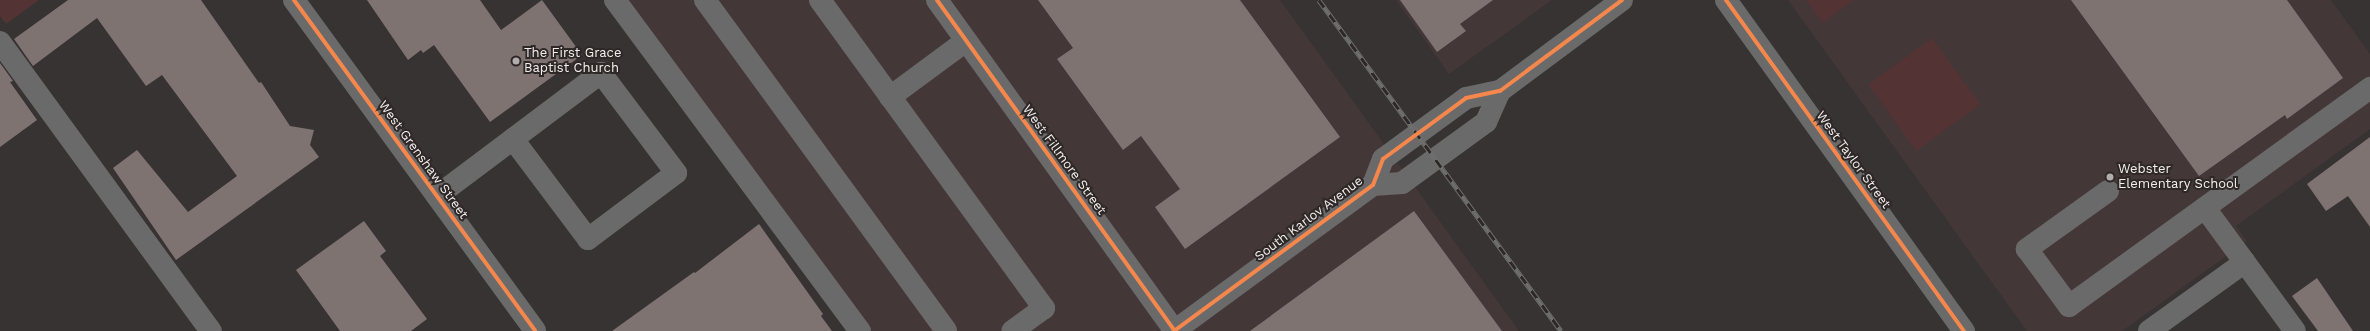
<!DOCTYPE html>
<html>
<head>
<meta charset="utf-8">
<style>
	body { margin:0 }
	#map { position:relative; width:2370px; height:331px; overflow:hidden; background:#373332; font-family:"Work Sans",sans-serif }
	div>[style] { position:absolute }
	.built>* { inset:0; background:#443737 }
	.green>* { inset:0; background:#533333; transform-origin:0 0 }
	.building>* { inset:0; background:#7f7372 }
	.minor>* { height:22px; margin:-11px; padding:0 11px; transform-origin:11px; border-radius:11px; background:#6b6a6a }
	.rail>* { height:4.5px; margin-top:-2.25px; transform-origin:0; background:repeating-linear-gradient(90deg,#2e2827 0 9px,#6f6e6e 0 18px); box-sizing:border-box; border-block:1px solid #6f6e6e }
	.cycleway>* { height:4px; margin:-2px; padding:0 2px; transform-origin:2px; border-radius:2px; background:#f5874c }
	.dots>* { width:11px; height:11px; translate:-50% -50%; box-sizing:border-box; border:2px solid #2e2827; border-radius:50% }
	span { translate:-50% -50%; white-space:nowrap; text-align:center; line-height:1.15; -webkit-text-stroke:4px #2e2827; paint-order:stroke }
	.poi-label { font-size:13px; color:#f2eeed }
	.left { translate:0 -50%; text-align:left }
	.street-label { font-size:13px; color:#f2eeed }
</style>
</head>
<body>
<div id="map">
	<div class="built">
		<i style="clip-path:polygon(615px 0,1280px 0,1519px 331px,860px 331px)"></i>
		<i style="clip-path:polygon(1396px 0,1552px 0,1449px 74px)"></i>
		<i style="clip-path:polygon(1788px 0,2331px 0,2370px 54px,2370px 129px,2236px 226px,2247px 241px,2122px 331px,2027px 331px)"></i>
	</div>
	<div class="green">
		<i style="clip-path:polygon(0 0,39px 0,6px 24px,0 16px)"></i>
		<i style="clip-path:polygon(1806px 0,1853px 0,1823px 23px)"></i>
		<i style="left:1932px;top:38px;width:82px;height:79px;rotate:54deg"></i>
	</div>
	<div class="building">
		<i style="clip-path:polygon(68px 0,201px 0,259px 83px,261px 82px,290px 126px,314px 130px,310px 145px,319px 157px,176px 260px,113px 168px,137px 150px,188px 212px,237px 176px,162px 75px,146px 86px,97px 18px,33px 66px,14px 39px)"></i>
		<i style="clip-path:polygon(367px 0,480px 0,501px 30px,542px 0,582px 55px,490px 122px,434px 45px,423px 53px,421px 50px,408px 60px)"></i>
		<i style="clip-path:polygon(1038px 0,1240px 0,1340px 137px,1185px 249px,1155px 207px,1180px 189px,1141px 136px,1123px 150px,1057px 59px,1073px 48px)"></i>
		<i style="clip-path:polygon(1400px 0,1493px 0,1460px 24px,1466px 31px,1437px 52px)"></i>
		<i style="clip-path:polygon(2071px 0,2287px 0,2343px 78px,2287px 119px,2285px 115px,2199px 176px)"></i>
		<i style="clip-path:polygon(0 63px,13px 81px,10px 82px,37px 120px,0 147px)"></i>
		<i style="clip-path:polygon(2370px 137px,2370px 227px,2348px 196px,2326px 211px,2307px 184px)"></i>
		<i style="clip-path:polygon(1414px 211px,1502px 331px,1250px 331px)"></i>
		<i style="clip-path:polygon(364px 221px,386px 251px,380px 256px,427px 319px,411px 331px,340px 331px,296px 270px)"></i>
		<i style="clip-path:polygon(759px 224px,823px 314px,821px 316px,832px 331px,612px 331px,694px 272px,695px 273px)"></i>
		<i style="clip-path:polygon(2317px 278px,2353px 331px,2318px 331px,2292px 296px)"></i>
	</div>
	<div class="minor">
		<i style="left:294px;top:0;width:409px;rotate:53.9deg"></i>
		<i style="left:615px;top:0;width:412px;rotate:53.5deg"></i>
		<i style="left:705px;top:0;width:409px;rotate:53.9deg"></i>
		<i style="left:820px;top:0;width:381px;rotate:54deg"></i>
		<i style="left:1044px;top:308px;width:39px;rotate:144deg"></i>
		<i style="left:937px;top:0;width:408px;rotate:54.3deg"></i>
		<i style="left:1726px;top:0;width:408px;rotate:54.3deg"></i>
		<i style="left:0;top:42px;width:358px;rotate:53.9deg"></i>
		<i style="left:890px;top:97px;width:94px;rotate:-36.4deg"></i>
		<i style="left:1373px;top:185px;width:29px;rotate:-4deg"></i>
		<i style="left:1402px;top:183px;width:104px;rotate:-36deg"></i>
		<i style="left:1486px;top:122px;width:34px;rotate:-66deg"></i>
		<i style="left:2108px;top:191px;width:100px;rotate:144.4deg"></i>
		<i style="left:2027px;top:249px;width:71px;rotate:53.6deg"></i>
		<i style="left:2069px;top:306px;width:372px;rotate:-35.9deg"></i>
		<i style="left:437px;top:196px;width:205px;rotate:-36.9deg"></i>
		<i style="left:601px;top:73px;width:125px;rotate:53.1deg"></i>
		<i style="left:676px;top:173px;width:110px;rotate:143.1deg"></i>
		<i style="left:588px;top:239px;width:125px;rotate:-126.9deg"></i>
		<i style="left:2205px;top:208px;width:152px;rotate:53.8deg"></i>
		<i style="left:1174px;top:331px;width:247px;rotate:-36.3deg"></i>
		<i style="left:1373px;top:185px;width:28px;rotate:-69deg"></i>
		<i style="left:1383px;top:159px;width:103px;rotate:-36.3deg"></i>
		<i style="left:1466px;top:98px;width:35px;rotate:-12deg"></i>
		<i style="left:1500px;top:91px;width:152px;rotate:-36.7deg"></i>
		<i style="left:2149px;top:331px;width:118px;rotate:-35.7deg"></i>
	</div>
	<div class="rail">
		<i style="left:1319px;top:0;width:410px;rotate:53.8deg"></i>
	</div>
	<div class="cycleway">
		<i style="left:294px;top:0;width:409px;rotate:53.9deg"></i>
		<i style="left:937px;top:0;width:408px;rotate:54.3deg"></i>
		<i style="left:1726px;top:0;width:408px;rotate:54.3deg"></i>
		<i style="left:1174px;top:331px;width:247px;rotate:-36.3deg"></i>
		<i style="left:1373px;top:185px;width:28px;rotate:-69deg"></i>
		<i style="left:1383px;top:159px;width:103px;rotate:-36.3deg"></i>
		<i style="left:1466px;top:98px;width:35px;rotate:-12deg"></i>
		<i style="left:1500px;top:91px;width:152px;rotate:-36.7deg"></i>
	</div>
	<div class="dots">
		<i style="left:516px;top:61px;background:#b1adac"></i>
		<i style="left:2110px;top:177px;background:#b1adac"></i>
	</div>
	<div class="poi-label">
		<span class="left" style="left:524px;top:61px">The First Grace<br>Baptist Church</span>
		<span class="left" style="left:2118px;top:177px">Webster<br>Elementary School</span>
	</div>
	<div class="street-label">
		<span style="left:423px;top:160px;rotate:54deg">West Grenshaw Street</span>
		<span style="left:1064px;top:160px;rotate:54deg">West Fillmore Street</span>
		<span style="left:1853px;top:160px;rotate:54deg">West Taylor Street</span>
		<span style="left:1309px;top:219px;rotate:-37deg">South Karlov Avenue</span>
	</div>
</div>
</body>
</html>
